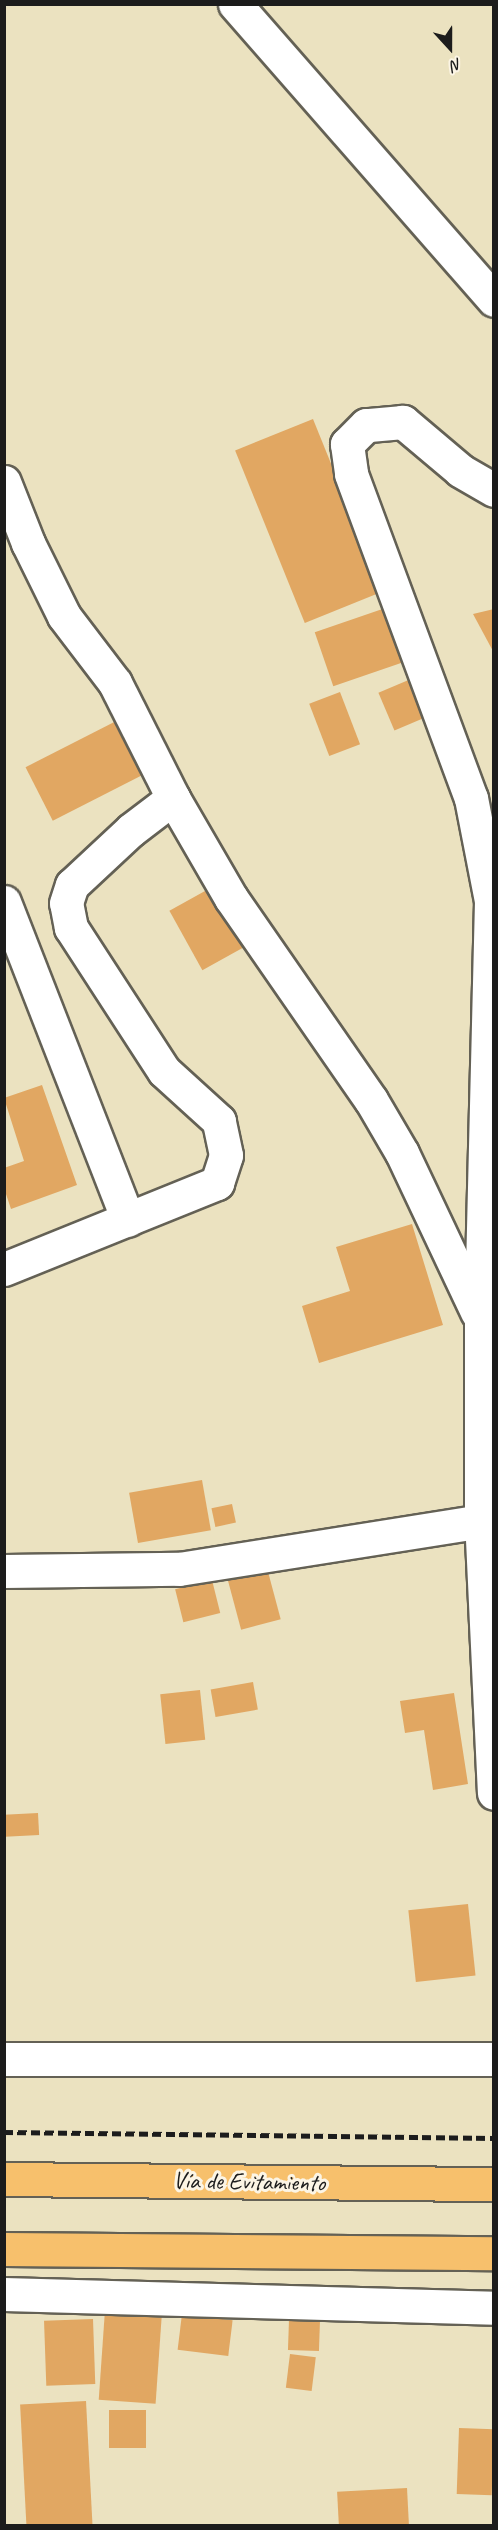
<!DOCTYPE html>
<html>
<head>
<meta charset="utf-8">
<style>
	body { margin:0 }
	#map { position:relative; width:498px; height:2530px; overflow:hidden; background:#ebe2c0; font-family:Caveat,sans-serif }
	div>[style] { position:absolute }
	.building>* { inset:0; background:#e1a762; transform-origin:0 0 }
	.roads { filter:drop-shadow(2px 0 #646155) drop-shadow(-2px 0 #646155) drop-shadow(0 2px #646155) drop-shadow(0 -2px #646155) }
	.street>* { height:33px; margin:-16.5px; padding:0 16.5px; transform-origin:16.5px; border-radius:16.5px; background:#fff }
	.highway>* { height:33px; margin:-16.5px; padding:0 16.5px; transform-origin:16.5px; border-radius:16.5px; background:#f7c06c }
	.rail>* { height:4.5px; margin-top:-2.25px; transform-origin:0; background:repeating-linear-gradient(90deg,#1c1c1c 0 9px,transparent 0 13.5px) }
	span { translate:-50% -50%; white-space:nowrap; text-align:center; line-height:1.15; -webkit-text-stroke:6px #fcf5e5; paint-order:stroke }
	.street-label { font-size:24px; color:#1c1c1c }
	.frame { position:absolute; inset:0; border:6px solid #1c1c1c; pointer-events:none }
	.north { position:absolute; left:420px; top:18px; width:60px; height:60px; -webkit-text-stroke:4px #fcf5e5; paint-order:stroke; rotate:159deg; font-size:16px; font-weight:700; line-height:24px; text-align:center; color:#1c1c1c }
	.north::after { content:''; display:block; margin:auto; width:21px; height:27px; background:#1c1c1c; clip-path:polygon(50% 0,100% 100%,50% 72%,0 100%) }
</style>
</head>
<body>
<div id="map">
	<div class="building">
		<i style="left:313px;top:419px;width:186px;height:84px;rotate:68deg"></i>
		<i style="left:397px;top:604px;width:57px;height:87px;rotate:71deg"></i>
		<i style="clip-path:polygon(494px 609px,494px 653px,473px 614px)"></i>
		<i style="left:418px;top:676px;width:41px;height:43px;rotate:67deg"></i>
		<i style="left:340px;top:692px;width:56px;height:33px;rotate:69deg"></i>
		<i style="left:128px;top:715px;width:60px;height:115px;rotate:63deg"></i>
		<i style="left:214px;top:886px;width:68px;height:51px;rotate:61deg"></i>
		<i style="clip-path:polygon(42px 1085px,77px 1185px,11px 1209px,4px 1188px,4px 1168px,24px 1161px,4px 1098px)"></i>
		<i style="clip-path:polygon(412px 1224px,443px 1325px,319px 1363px,302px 1306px,350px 1291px,336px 1247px)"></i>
		<i style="left:202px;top:1480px;width:51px;height:74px;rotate:80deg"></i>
		<i style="left:232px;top:1504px;width:19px;height:21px;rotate:78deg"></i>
		<i style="left:267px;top:1568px;width:53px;height:41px;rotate:75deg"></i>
		<i style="left:212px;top:1580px;width:34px;height:38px;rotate:76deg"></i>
		<i style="left:253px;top:1682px;width:28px;height:43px;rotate:80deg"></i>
		<i style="left:200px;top:1690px;width:50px;height:40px;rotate:84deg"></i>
		<i style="clip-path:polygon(454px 1693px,468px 1784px,433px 1790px,424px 1730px,405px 1733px,400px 1701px)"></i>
		<i style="left:38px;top:1813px;width:22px;height:34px;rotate:87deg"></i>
		<i style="left:468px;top:1904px;width:72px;height:60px;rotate:84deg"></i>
		<i style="left:105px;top:2310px;width:57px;height:90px;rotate:4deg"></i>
		<i style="left:182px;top:2314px;width:51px;height:36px;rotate:7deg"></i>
		<i style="left:93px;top:2319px;width:65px;height:49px;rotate:88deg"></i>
		<i style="left:289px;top:2320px;width:31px;height:30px;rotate:2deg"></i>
		<i style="left:290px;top:2354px;width:26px;height:34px;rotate:7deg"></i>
		<i style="left:86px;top:2401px;width:125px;height:66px;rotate:87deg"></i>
		<i style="left:109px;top:2410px;width:37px;height:38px"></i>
		<i style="left:459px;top:2428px;width:35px;height:66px;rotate:2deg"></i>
		<i style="left:407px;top:2488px;width:38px;height:70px;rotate:87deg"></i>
	</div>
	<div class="roads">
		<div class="street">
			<i style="left:235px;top:4px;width:393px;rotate:48.8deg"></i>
			<i style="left:4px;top:482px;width:66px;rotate:68.5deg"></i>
			<i style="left:28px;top:543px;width:81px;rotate:63.7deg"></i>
			<i style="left:64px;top:616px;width:84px;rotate:52.7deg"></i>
			<i style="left:115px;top:683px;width:129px;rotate:63.2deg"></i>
			<i style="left:494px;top:490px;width:39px;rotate:-150deg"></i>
			<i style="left:460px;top:470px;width:75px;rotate:-139.9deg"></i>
			<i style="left:403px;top:422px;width:37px;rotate:175deg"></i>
			<i style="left:366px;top:425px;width:27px;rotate:135deg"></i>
			<i style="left:347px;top:444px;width:30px;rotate:82deg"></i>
			<i style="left:351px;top:474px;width:346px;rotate:69.7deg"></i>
			<i style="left:471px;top:798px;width:105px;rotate:79deg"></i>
			<i style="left:491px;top:901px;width:418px;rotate:91.4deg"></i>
			<i style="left:481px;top:1319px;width:199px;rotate:90deg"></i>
			<i style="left:481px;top:1518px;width:275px;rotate:87.3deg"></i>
			<i style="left:4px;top:902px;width:341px;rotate:68.7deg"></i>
			<i style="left:4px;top:1269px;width:230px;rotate:-22deg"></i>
			<i style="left:217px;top:1183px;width:29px;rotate:-72deg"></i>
			<i style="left:226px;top:1155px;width:35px;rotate:-102deg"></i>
			<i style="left:219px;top:1121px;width:74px;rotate:-137.7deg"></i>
			<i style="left:164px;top:1071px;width:171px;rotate:-123deg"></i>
			<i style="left:71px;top:928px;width:25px;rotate:-101deg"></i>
			<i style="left:66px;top:903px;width:19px;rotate:-72deg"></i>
			<i style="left:72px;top:885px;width:81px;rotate:-43deg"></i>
			<i style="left:131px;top:830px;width:53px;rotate:-37.3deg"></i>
			<i style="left:173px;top:798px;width:116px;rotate:59.9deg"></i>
			<i style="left:231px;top:898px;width:246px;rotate:55.3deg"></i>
			<i style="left:371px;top:1100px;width:61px;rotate:59.7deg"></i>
			<i style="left:402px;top:1153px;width:176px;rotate:64.7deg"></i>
			<i style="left:4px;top:1571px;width:175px;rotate:-0.7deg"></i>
			<i style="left:179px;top:1569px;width:319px;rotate:-9deg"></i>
			<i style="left:4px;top:2059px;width:490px"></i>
			<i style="left:4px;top:2294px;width:490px;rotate:1.6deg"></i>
		</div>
		<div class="highway">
			<i style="left:4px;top:2179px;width:490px;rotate:0.6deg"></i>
			<i style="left:4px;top:2249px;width:490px;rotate:0.5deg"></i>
		</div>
	</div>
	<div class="rail">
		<i style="left:4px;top:2132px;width:490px;rotate:0.7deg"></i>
	</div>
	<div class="street-label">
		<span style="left:249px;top:2182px;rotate:1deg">Vía de Evitamiento</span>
	</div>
	<div class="frame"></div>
	<div class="north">N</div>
</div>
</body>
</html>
